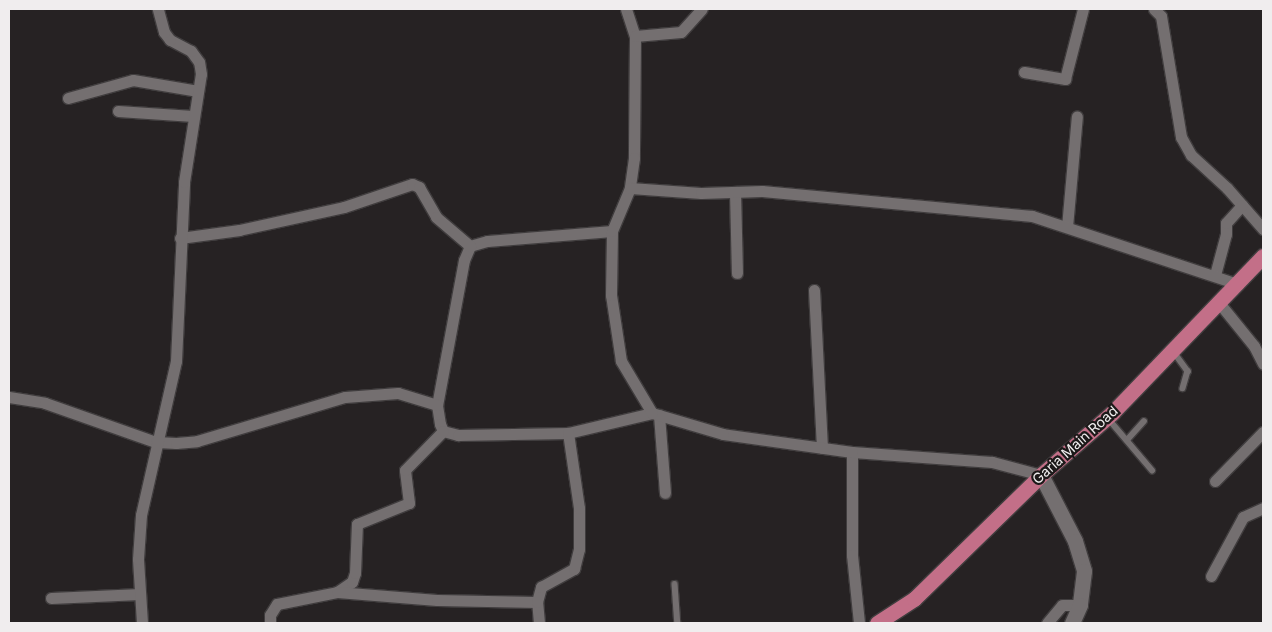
<!DOCTYPE html>
<html>
<head>
<meta charset="utf-8">
<style>
	body { margin:0 }
	#map { position:relative; width:1272px; height:632px; overflow:hidden; background:#262223; font-family:Inter,sans-serif }
	div>[style] { position:absolute }
	.roads { filter:drop-shadow(1px 0 #403d3e) drop-shadow(-1px 0 #403d3e) drop-shadow(0 1px #403d3e) drop-shadow(0 -1px #403d3e) }
	.service>* { height:5.5px; margin:-2.75px; padding:0 2.75px; transform-origin:2.75px; border-radius:2.75px; background:#746f70 }
	.minor>* { height:11px; margin:-5.5px; padding:0 5.5px; transform-origin:5.5px; border-radius:5.5px; background:#746f70 }
	.secondary>* { height:15px; margin:-7.5px; padding:0 7.5px; transform-origin:7.5px; border-radius:7.5px; background:#746f70 }
	.primary>* { height:15px; margin:-7.5px; padding:0 7.5px; transform-origin:7.5px; border-radius:7.5px; background:#c36f88 }
	span { translate:-50% -50%; white-space:nowrap; text-align:center; line-height:1.15; -webkit-text-stroke:4.5px #1c1919; paint-order:stroke }
	.street-label { font-size:14px; color:#f0edee }
	.frame { position:absolute; inset:0; border:10px solid #f0edee; pointer-events:none }
</style>
</head>
<body>
<div id="map">
	<div class="roads">
		<div class="service">
			<i style="left:1174px;top:352px;width:24px;rotate:54deg"></i>
			<i style="left:1188px;top:371px;width:18px;rotate:106deg"></i>
			<i style="left:1107px;top:417px;width:70px;rotate:49.7deg"></i>
			<i style="left:1127px;top:440px;width:25px;rotate:-48deg"></i>
			<i style="left:675px;top:584px;width:39px;rotate:86deg"></i>
		</div>
		<div class="minor">
			<i style="left:626px;top:9px;width:28px;rotate:72deg"></i>
			<i style="left:635px;top:36px;width:122px;rotate:90.5deg"></i>
			<i style="left:634px;top:158px;width:30px;rotate:98deg"></i>
			<i style="left:1154px;top:9px;width:10px;rotate:45deg"></i>
			<i style="left:1161px;top:16px;width:123px;rotate:80.6deg"></i>
			<i style="left:1181px;top:137px;width:21px;rotate:61deg"></i>
			<i style="left:1191px;top:155px;width:49px;rotate:42.5deg"></i>
			<i style="left:1227px;top:188px;width:55px;rotate:48.7deg"></i>
			<i style="left:635px;top:36px;width:46px;rotate:-5deg"></i>
			<i style="left:681px;top:32px;width:31px;rotate:-48deg"></i>
			<i style="left:1024px;top:72px;width:42px;rotate:9.7deg"></i>
			<i style="left:1065px;top:79px;width:72px;rotate:-75.6deg"></i>
			<i style="left:68px;top:98px;width:67px;rotate:-15.5deg"></i>
			<i style="left:133px;top:80px;width:66px;rotate:9.6deg"></i>
			<i style="left:118px;top:111px;width:75px;rotate:3.8deg"></i>
			<i style="left:735px;top:192px;width:81px;rotate:88.6deg"></i>
			<i style="left:1067px;top:227px;width:111px;rotate:-84.9deg"></i>
			<i style="left:612px;top:231px;width:125px;rotate:175.4deg"></i>
			<i style="left:487px;top:241px;width:18px;rotate:164deg"></i>
			<i style="left:470px;top:246px;width:15px;rotate:113deg"></i>
			<i style="left:464px;top:260px;width:147px;rotate:100.5deg"></i>
			<i style="left:437px;top:405px;width:19px;rotate:81deg"></i>
			<i style="left:440px;top:424px;width:8px;rotate:67deg"></i>
			<i style="left:443px;top:431px;width:16px;rotate:15deg"></i>
			<i style="left:458px;top:435px;width:110px;rotate:-1deg"></i>
			<i style="left:568px;top:433px;width:86px;rotate:-13.4deg"></i>
			<i style="left:180px;top:238px;width:60px;rotate:-7.7deg"></i>
			<i style="left:239px;top:230px;width:107px;rotate:-12.4deg"></i>
			<i style="left:344px;top:207px;width:72px;rotate:-18.7deg"></i>
			<i style="left:412px;top:184px;width:8px;rotate:23deg"></i>
			<i style="left:419px;top:187px;width:34px;rotate:60deg"></i>
			<i style="left:436px;top:217px;width:45px;rotate:40.5deg"></i>
			<i style="left:1215px;top:275px;width:42px;rotate:-75deg"></i>
			<i style="left:1226px;top:234px;width:11px;rotate:-90deg"></i>
			<i style="left:1226px;top:223px;width:24px;rotate:-48deg"></i>
			<i style="left:814px;top:290px;width:158px;rotate:87.1deg"></i>
			<i style="left:1220px;top:304px;width:54px;rotate:51deg"></i>
			<i style="left:1254px;top:346px;width:20px;rotate:63deg"></i>
			<i style="left:9px;top:397px;width:36px;rotate:9deg"></i>
			<i style="left:45px;top:403px;width:118px;rotate:19.4deg"></i>
			<i style="left:156px;top:442px;width:20px;rotate:3deg"></i>
			<i style="left:176px;top:443px;width:21px;rotate:-5deg"></i>
			<i style="left:197px;top:441px;width:154px;rotate:-16.6deg"></i>
			<i style="left:345px;top:397px;width:53px;rotate:-4.3deg"></i>
			<i style="left:398px;top:393px;width:41px;rotate:17.1deg"></i>
			<i style="left:659px;top:415px;width:78px;rotate:85.6deg"></i>
			<i style="left:852px;top:452px;width:103px;rotate:90deg"></i>
			<i style="left:852px;top:555px;width:68px;rotate:84.1deg"></i>
			<i style="left:1041px;top:475px;width:51px;rotate:-165.1deg"></i>
			<i style="left:992px;top:462px;width:140px;rotate:-175.9deg"></i>
			<i style="left:852px;top:452px;width:130px;rotate:-172.1deg"></i>
			<i style="left:723px;top:434px;width:74px;rotate:-163.5deg"></i>
			<i style="left:652px;top:413px;width:61px;rotate:-120.8deg"></i>
			<i style="left:621px;top:361px;width:67px;rotate:-98.6deg"></i>
			<i style="left:611px;top:295px;width:64px;rotate:-89.1deg"></i>
			<i style="left:612px;top:231px;width:47px;rotate:-67.3deg"></i>
			<i style="left:630px;top:188px;width:71px;rotate:4deg"></i>
			<i style="left:701px;top:193px;width:61px;rotate:-1.9deg"></i>
			<i style="left:762px;top:191px;width:271px;rotate:5.3deg"></i>
			<i style="left:1032px;top:216px;width:217px;rotate:18.3deg"></i>
			<i style="left:1215px;top:481px;width:69px;rotate:-45.6deg"></i>
			<i style="left:1211px;top:576px;width:67px;rotate:-61.5deg"></i>
			<i style="left:1243px;top:517px;width:22px;rotate:-24deg"></i>
			<i style="left:337px;top:592px;width:18px;rotate:-34deg"></i>
			<i style="left:352px;top:582px;width:9px;rotate:-72deg"></i>
			<i style="left:355px;top:573px;width:49px;rotate:-87.7deg"></i>
			<i style="left:357px;top:524px;width:56px;rotate:-22deg"></i>
			<i style="left:409px;top:503px;width:33px;rotate:-97deg"></i>
			<i style="left:405px;top:470px;width:54px;rotate:-45.7deg"></i>
			<i style="left:51px;top:598px;width:89px;rotate:-2.6deg"></i>
			<i style="left:142px;top:623px;width:64px;rotate:-93.6deg"></i>
			<i style="left:138px;top:559px;width:44px;rotate:-86.1deg"></i>
			<i style="left:141px;top:515px;width:158px;rotate:-77.2deg"></i>
			<i style="left:176px;top:361px;width:179px;rotate:-87.4deg"></i>
			<i style="left:184px;top:182px;width:109px;rotate:-81.1deg"></i>
			<i style="left:201px;top:74px;width:12px;rotate:-99deg"></i>
			<i style="left:199px;top:62px;width:14px;rotate:-126deg"></i>
			<i style="left:191px;top:51px;width:24px;rotate:-152deg"></i>
			<i style="left:170px;top:40px;width:10px;rotate:-127deg"></i>
			<i style="left:164px;top:32px;width:24px;rotate:-105deg"></i>
			<i style="left:270px;top:623px;width:8px;rotate:-90deg"></i>
			<i style="left:270px;top:615px;width:13px;rotate:-58deg"></i>
			<i style="left:277px;top:604px;width:61px;rotate:-11.3deg"></i>
			<i style="left:337px;top:592px;width:100px;rotate:4.6deg"></i>
			<i style="left:437px;top:600px;width:100px;rotate:1.1deg"></i>
			<i style="left:539px;top:623px;width:21px;rotate:-95deg"></i>
			<i style="left:537px;top:602px;width:16px;rotate:-75deg"></i>
			<i style="left:541px;top:587px;width:38px;rotate:-29deg"></i>
			<i style="left:574px;top:569px;width:21px;rotate:-76deg"></i>
			<i style="left:579px;top:549px;width:41px;rotate:-90deg"></i>
			<i style="left:579px;top:508px;width:76px;rotate:-98.3deg"></i>
			<i style="left:1047px;top:623px;width:23px;rotate:-50deg"></i>
			<i style="left:1062px;top:605px;width:18px"></i>
		</div>
		<div class="secondary">
			<i style="left:1041px;top:475px;width:74px;rotate:62.7deg"></i>
			<i style="left:1075px;top:541px;width:31px;rotate:73deg"></i>
			<i style="left:1084px;top:571px;width:34px;rotate:97deg"></i>
			<i style="left:1080px;top:605px;width:20px;rotate:114deg"></i>
		</div>
		<div class="primary">
			<i style="left:877px;top:623px;width:44px;rotate:-33deg"></i>
			<i style="left:914px;top:599px;width:177px;rotate:-44.3deg"></i>
			<i style="left:1041px;top:475px;width:94px;rotate:-41.1deg"></i>
			<i style="left:1112px;top:413px;width:218px;rotate:-46.1deg"></i>
		</div>
	</div>
	<div class="street-label">
		<span style="left:1075px;top:445px;rotate:-42deg">Garia Main Road</span>
	</div>
	<div class="frame"></div>
</div>
</body>
</html>
